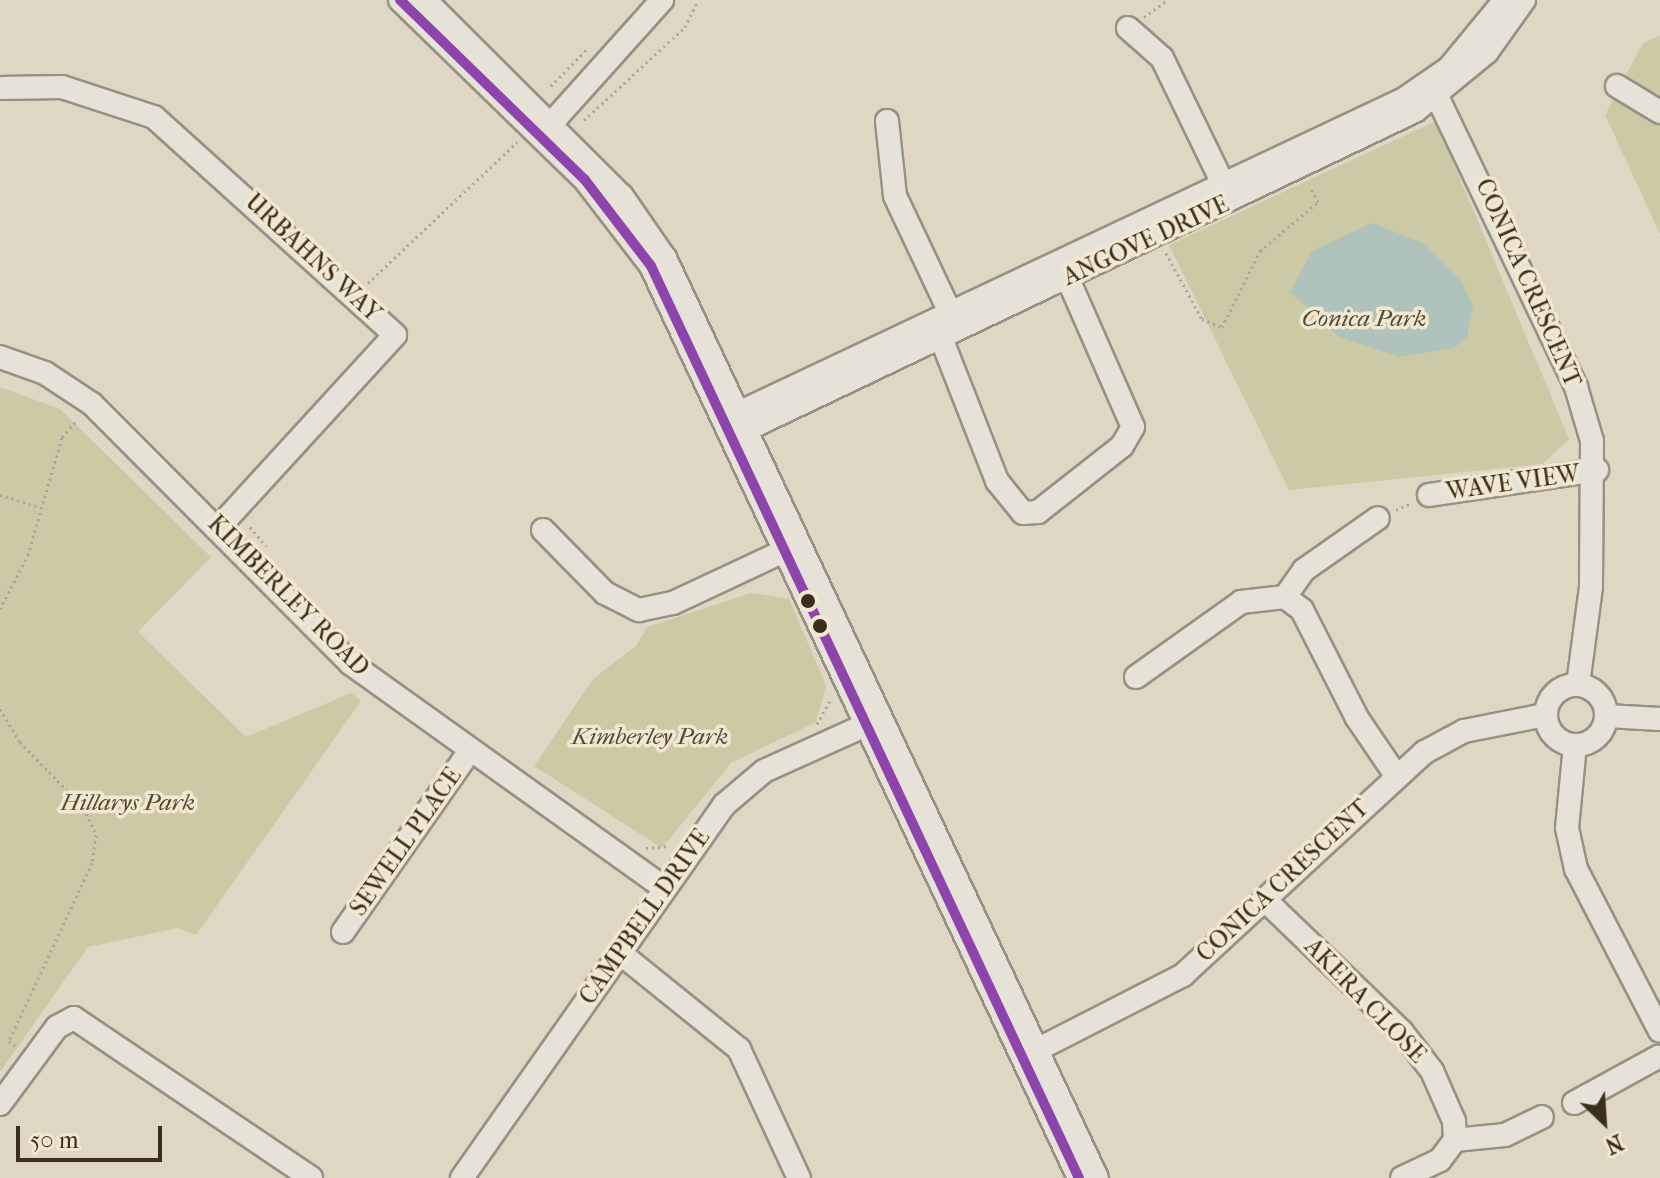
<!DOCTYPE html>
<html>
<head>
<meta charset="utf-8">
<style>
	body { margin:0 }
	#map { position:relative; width:1660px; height:1178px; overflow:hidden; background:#dfd7c4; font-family:"IM FELL French Canon",serif }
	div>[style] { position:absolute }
	.green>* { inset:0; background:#ccc9a5 }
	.water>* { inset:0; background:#afc2bb }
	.path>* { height:3px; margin-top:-1.5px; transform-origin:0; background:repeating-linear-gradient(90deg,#a8a49b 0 2px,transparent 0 6px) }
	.roads { filter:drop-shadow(2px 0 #969184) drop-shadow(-2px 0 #969184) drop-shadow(0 2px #969184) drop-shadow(0 -2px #969184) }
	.minor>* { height:22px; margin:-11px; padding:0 11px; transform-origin:11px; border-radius:11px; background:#e6e2d8 }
	.minor>.ring { margin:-11px; padding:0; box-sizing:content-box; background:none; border:22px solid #e6e2d8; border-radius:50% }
	.bus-1>* { height:10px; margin:-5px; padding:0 5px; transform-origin:5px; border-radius:5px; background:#8e44ad }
	.dots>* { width:22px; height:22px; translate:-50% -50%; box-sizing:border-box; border:4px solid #f2e8d1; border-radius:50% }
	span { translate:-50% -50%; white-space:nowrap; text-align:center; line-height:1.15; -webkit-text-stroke:7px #f2e8d1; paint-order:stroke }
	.street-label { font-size:24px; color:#3a2e1f }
	.park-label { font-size:24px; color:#544b35; font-style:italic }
	.north { position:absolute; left:1564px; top:1082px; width:80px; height:80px; -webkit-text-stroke:6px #f2e8d1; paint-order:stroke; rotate:155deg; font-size:22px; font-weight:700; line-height:32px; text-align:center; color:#3a2e1f }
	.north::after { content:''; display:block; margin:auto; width:28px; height:36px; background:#3a2e1f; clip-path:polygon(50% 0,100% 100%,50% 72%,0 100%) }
	.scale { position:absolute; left:16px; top:1126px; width:146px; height:36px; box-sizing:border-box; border:4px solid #3a2e1f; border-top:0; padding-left:10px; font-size:24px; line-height:28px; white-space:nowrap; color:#3a2e1f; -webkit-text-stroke:6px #f2e8d1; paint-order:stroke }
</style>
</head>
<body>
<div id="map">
	<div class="green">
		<i style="clip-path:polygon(1660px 35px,1660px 234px,1605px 115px,1643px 43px)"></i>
		<i style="clip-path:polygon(1436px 121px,1569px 439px,1543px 464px,1289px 490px,1169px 245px)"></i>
		<i style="clip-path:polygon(0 387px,60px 409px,211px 557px,138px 632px,246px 737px,351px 693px,361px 701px,196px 935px,178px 928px,88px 947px,0 1072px)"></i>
		<i style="clip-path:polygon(751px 593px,789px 599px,826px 685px,816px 722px,731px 763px,662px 848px,534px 766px,593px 679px,636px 646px,647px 627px)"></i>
	</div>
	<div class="water">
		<i style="clip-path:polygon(1372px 223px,1423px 243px,1461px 280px,1473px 306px,1467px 337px,1454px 348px,1401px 357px,1339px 337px,1290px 292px,1312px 251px)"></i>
	</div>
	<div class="path">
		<i style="left:1144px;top:17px;width:29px;rotate:-36deg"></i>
		<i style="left:551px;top:86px;width:52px;rotate:-45.8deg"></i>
		<i style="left:584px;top:120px;width:137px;rotate:-42.6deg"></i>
		<i style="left:685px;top:27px;width:30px;rotate:-64deg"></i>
		<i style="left:1166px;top:253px;width:75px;rotate:61.4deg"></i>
		<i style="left:1202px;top:319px;width:22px;rotate:22deg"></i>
		<i style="left:1222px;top:327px;width:85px;rotate:-63.4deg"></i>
		<i style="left:1260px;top:251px;width:76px;rotate:-40.2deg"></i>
		<i style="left:1318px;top:202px;width:18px;rotate:-117deg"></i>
		<i style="left:368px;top:283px;width:205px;rotate:-43.4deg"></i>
		<i style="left:0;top:495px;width:39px;rotate:17deg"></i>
		<i style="left:1396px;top:510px;width:17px;rotate:-25deg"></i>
		<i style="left:250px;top:527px;width:25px;rotate:50deg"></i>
		<i style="left:0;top:609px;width:61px;rotate:-62.6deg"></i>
		<i style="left:28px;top:555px;width:123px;rotate:-73.9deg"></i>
		<i style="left:62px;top:437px;width:24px;rotate:-48deg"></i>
		<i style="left:0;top:709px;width:39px;rotate:59deg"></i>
		<i style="left:20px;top:742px;width:92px;rotate:45.9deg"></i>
		<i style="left:84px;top:808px;width:30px;rotate:66deg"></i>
		<i style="left:96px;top:835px;width:28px;rotate:98deg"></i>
		<i style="left:92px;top:863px;width:196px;rotate:115deg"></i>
		<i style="left:9px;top:1041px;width:11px;rotate:41deg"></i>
		<i style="left:817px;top:724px;width:29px;rotate:-61deg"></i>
		<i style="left:646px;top:848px;width:24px;rotate:-5deg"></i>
	</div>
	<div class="roads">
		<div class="minor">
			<i style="left:400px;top:0;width:258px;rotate:44.2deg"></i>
			<i style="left:585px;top:180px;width:108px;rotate:52.5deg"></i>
			<i style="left:651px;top:266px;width:1007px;rotate:64.86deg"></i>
			<i style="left:425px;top:0;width:278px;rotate:44.9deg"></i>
			<i style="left:622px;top:196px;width:75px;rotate:55.3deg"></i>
			<i style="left:665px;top:258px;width:1016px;rotate:64.85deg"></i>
			<i style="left:1128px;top:28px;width:45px;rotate:41.4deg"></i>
			<i style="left:1162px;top:58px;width:153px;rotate:64.1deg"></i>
			<i style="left:1432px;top:86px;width:334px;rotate:64.4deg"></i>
			<i style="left:1576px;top:387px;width:56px;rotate:73.5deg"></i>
			<i style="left:1592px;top:441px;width:146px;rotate:90.4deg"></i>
			<i style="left:1591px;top:587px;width:98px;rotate:97.6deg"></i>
			<i style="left:1617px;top:86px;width:50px;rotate:31.2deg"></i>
			<i style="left:0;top:88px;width:62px;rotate:-0.9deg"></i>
			<i style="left:62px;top:87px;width:97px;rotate:18.1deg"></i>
			<i style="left:154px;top:117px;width:325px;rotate:42.1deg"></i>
			<i style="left:395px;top:335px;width:259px;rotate:132.5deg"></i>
			<i style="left:887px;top:121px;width:75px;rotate:83.9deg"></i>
			<i style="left:895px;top:196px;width:143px;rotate:64.7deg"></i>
			<i style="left:540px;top:136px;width:183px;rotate:-48.1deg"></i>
			<i style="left:936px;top:325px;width:168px;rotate:68.6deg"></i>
			<i style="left:997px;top:481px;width:41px;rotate:50.9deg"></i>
			<i style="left:1023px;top:513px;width:15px;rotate:-4deg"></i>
			<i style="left:1038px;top:512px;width:107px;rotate:-38.2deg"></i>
			<i style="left:1122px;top:446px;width:22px;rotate:-60deg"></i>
			<i style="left:1133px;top:427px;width:164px;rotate:-113.7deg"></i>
			<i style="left:0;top:357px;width:48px;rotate:19.6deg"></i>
			<i style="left:45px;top:373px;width:56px;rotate:33.4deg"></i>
			<i style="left:92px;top:404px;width:366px;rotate:45.1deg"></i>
			<i style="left:350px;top:663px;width:384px;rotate:35.6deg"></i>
			<i style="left:730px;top:417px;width:745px;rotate:-25.26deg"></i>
			<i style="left:1404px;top:99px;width:55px;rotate:-34.6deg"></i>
			<i style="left:1449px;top:68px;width:88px;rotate:-50.5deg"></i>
			<i style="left:735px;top:435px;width:753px;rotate:-25.48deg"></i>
			<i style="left:1415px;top:111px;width:93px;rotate:-39.3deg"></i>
			<i style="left:1487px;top:52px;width:64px;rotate:-54.6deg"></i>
			<i style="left:1429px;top:495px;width:170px;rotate:-8.5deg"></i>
			<i style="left:543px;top:530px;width:88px;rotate:45.5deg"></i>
			<i style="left:605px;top:593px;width:38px;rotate:27deg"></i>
			<i style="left:639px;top:610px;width:35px;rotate:-12deg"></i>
			<i style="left:673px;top:603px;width:137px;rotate:-25.1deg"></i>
			<i style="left:1285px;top:597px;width:33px;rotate:-55deg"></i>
			<i style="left:1304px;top:570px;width:90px;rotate:-35.1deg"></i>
			<i style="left:1136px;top:677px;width:129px;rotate:-35.5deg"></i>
			<i style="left:1241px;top:602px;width:44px;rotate:-6.5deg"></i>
			<i style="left:1285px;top:597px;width:21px;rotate:37deg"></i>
			<i style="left:1302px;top:610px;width:121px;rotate:63deg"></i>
			<i style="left:1357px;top:718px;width:68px;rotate:55.8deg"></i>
			<i class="ring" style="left:1546px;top:685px;width:38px;height:38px"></i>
			<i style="left:1607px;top:716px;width:53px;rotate:3.2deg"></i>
			<i style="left:1575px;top:745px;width:83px;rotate:95.5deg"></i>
			<i style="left:1567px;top:828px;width:42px;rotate:77.6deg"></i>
			<i style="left:1576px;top:869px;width:182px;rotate:62.6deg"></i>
			<i style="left:1265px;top:900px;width:190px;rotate:43.9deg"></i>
			<i style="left:1402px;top:1032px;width:49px;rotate:52.4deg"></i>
			<i style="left:1432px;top:1071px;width:55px;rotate:66.3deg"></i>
			<i style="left:1454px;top:1121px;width:19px;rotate:87deg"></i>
			<i style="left:1455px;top:1140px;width:25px;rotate:127deg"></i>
			<i style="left:1440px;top:1160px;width:42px;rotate:154.7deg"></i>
			<i style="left:343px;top:932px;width:220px;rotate:-55deg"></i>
			<i style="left:620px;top:953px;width:153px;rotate:38.9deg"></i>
			<i style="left:739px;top:1049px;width:142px;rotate:65.1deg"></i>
			<i style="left:1023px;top:1057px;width:180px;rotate:-27.1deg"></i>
			<i style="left:1183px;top:975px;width:329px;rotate:-42.7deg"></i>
			<i style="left:1425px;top:752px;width:44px;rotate:-28.3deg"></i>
			<i style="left:1464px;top:731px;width:83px;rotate:-11.2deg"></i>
			<i style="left:1574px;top:1103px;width:96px;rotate:-28.7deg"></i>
			<i style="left:0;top:1104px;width:96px;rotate:-53.5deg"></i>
			<i style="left:57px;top:1027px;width:19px;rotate:-28deg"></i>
			<i style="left:74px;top:1018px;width:286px;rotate:34deg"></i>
			<i style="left:1455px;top:1140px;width:50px;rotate:-5.7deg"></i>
			<i style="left:1505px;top:1135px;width:41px;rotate:-25.9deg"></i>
			<i style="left:462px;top:1178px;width:456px;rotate:-54.9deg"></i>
			<i style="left:724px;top:805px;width:52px;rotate:-40.4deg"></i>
			<i style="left:764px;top:771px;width:126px;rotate:-24.3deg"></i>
		</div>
	</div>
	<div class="bus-1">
		<i style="left:400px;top:0;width:258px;rotate:44.2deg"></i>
		<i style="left:585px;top:180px;width:108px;rotate:52.5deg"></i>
		<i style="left:651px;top:266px;width:1007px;rotate:64.86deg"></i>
	</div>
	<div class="dots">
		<i style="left:808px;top:601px;background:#3a2e1f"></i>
		<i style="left:820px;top:626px;background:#3a2e1f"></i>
	</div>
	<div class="street-label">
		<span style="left:1146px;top:241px;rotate:-25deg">ANGOVE DRIVE</span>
		<span style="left:313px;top:258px;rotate:43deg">URBAHNS WAY</span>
		<span style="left:1528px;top:283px;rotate:66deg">CONICA CRESCENT</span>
		<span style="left:1513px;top:483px;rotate:-8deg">WAVE VIEW</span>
		<span style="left:288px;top:596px;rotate:45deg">KIMBERLEY ROAD</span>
		<span style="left:406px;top:842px;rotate:-55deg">SEWELL PLACE</span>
		<span style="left:1283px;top:881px;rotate:-43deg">CONICA CRESCENT</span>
		<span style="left:645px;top:917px;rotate:-55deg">CAMPBELL DRIVE</span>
		<span style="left:1365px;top:1001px;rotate:46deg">AKERA CLOSE</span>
	</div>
	<div class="park-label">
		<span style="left:1364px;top:319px">Conica Park</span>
		<span style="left:650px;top:737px">Kimberley Park</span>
		<span style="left:128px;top:803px">Hillarys Park</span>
	</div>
	<div class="north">N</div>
	<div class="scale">50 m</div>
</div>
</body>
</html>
